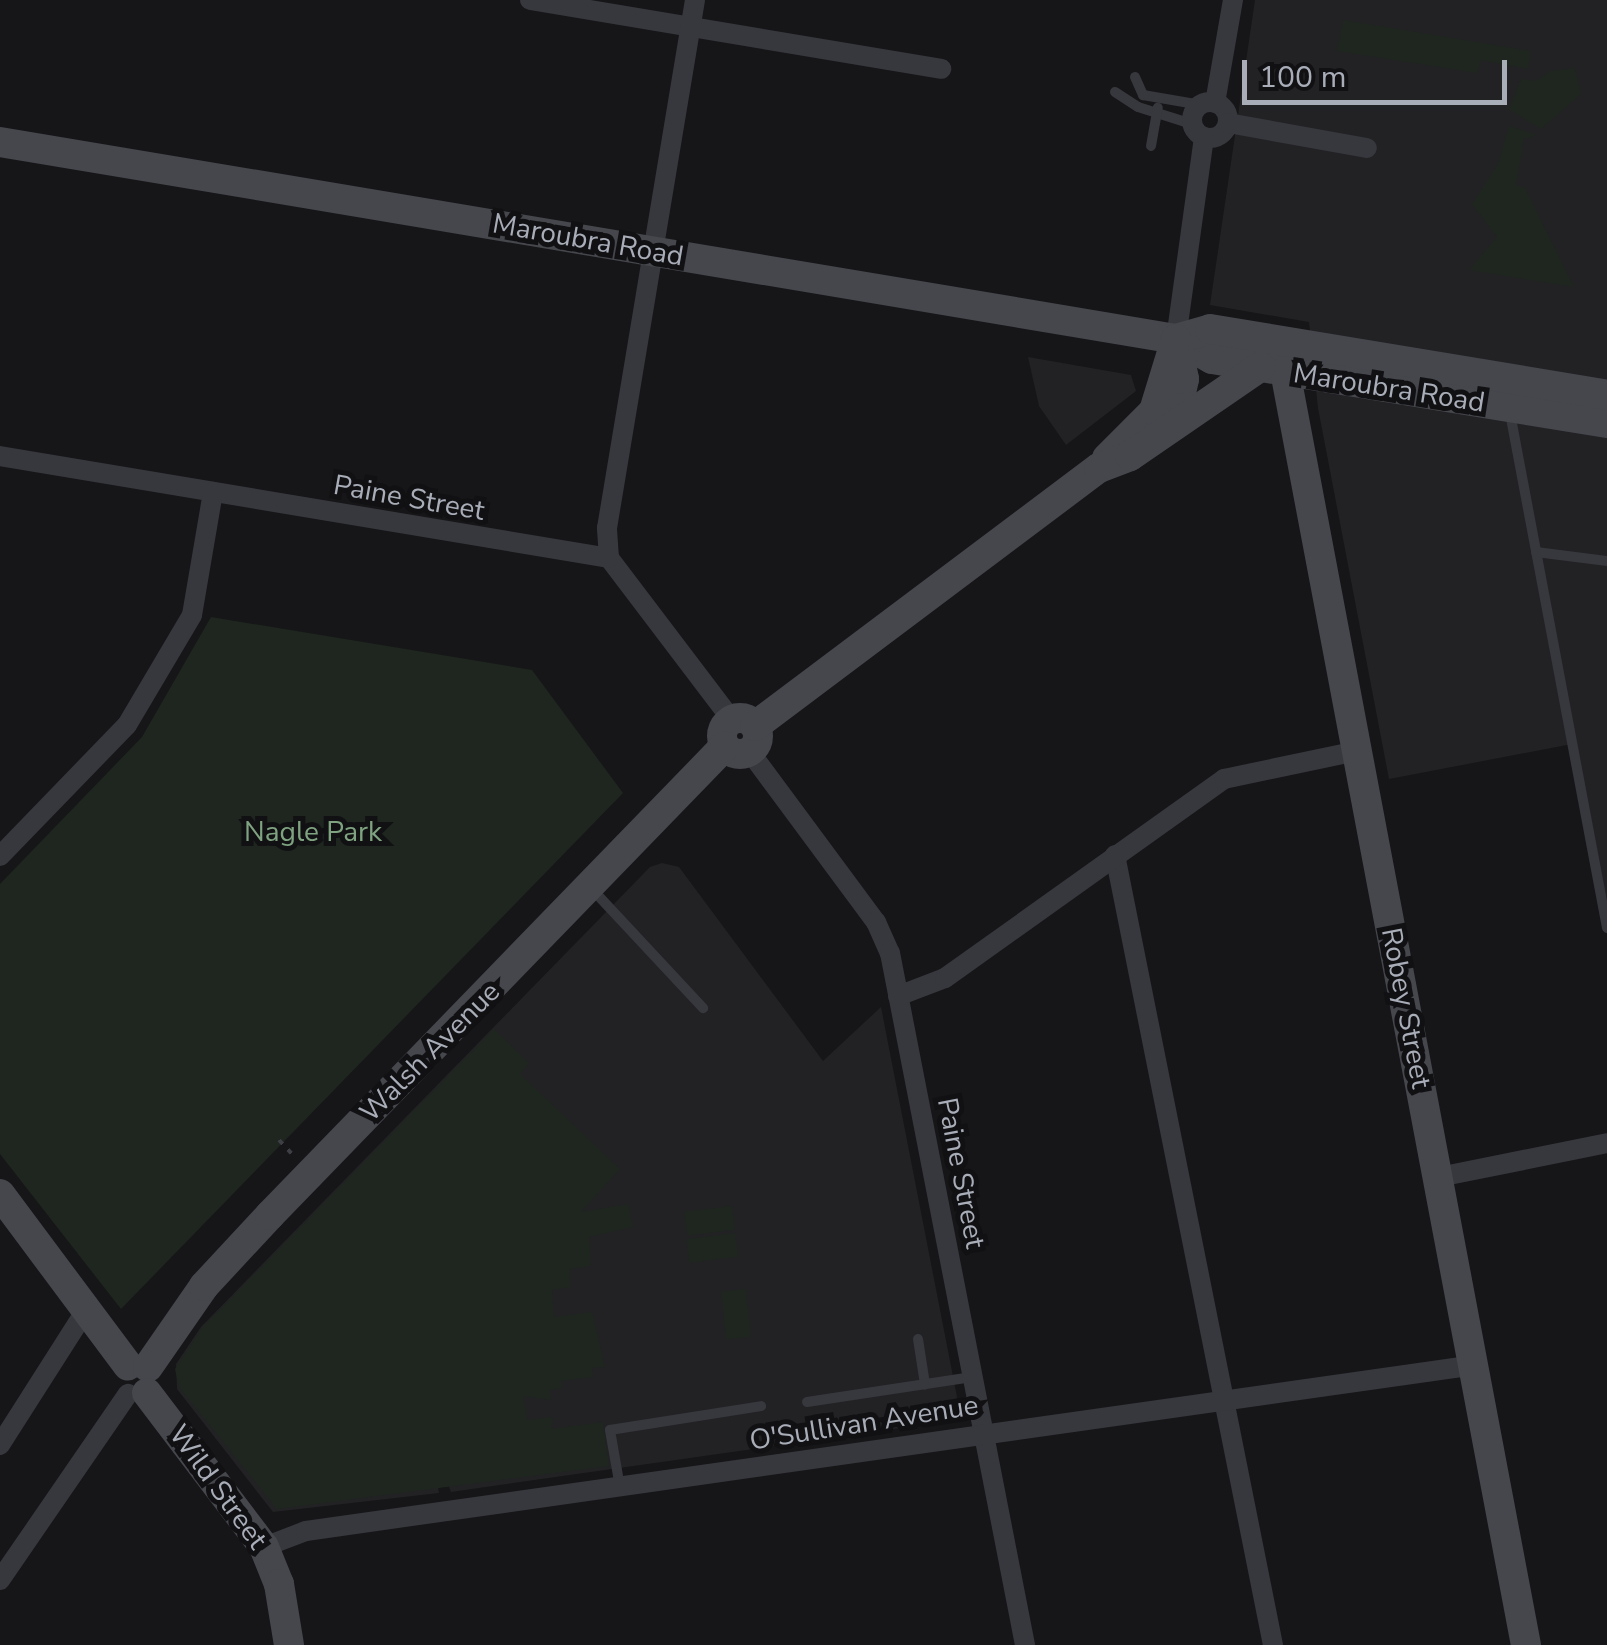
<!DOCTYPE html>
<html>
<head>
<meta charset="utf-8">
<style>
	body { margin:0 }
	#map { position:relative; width:1607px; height:1645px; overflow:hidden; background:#161618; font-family:"Nunito Sans",sans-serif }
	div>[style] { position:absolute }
	.built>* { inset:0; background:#222225 }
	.green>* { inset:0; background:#1e261f; transform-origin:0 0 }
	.path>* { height:4px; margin-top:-2px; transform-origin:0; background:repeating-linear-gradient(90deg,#3d3f44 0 5px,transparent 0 13px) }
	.lane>* { height:10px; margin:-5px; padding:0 5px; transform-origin:5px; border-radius:5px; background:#37383d }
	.street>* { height:20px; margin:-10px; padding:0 10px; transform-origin:10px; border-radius:10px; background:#37383d }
	.street>.ring { margin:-10px; padding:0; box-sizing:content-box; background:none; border:20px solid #37383d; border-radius:50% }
	.secondary>* { height:30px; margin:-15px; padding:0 15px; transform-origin:15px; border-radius:15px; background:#45474d }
	.secondary>.ring { margin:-15px; padding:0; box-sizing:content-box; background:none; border:30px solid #45474d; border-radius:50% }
	span { translate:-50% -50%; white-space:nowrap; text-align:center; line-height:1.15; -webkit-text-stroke:10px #111113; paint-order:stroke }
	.street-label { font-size:28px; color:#a8adb8 }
	.park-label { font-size:28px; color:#7fa381 }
	.scale { position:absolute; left:1242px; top:60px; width:265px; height:45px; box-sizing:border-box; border:5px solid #a8adb8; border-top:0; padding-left:12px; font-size:30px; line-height:35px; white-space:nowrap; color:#a8adb8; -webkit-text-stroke:8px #111113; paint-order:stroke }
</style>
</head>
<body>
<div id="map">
	<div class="built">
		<i style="clip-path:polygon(1255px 0,1607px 0,1607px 928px,1572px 744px,1389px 779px,1318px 408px,1309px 322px,1210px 305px)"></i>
		<i style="clip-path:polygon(1028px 357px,1131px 375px,1136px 391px,1066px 445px,1039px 406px)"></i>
		<i style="clip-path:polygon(662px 863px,679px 867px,823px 1061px,881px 1007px,957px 1397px,953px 1410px,935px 1423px,451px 1492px,447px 1481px,437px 1482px,439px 1493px,273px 1512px,177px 1389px,176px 1364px,201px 1327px,650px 867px)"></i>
	</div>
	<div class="green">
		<i style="clip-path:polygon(1343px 20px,1531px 51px,1528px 69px,1481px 60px,1477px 73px,1337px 51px)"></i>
		<i style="clip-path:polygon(1575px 68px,1581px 94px,1541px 129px,1509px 109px,1521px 79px,1536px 81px,1550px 71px)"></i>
		<i style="clip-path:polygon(1509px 126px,1537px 135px,1524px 139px,1516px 185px,1525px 188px,1574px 287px,1469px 270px,1497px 237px,1472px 204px,1498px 164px)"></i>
		<i style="clip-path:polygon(211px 617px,532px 670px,623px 793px,121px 1309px,0 1154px,0 884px,142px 737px)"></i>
		<i style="clip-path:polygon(494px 1029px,529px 1063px,520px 1074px,620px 1169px,581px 1212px,628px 1204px,633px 1227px,589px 1237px,591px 1266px,569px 1269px,571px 1287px,552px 1290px,554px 1317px,592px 1312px,605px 1367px,592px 1368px,593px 1377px,561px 1381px,562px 1388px,550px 1390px,551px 1400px,523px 1396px,527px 1420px,553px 1417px,551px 1429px,603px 1422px,609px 1466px,277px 1509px,179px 1387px,175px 1369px,202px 1328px)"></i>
		<i style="left:732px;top:1206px;width:24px;height:48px;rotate:83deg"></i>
		<i style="left:735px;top:1233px;width:24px;height:49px;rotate:83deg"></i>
		<i style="left:746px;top:1289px;width:48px;height:25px;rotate:84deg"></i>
	</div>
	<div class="path">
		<i style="left:279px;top:1140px;width:23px;rotate:47deg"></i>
	</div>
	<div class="lane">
		<i style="left:1135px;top:77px;width:20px;rotate:66deg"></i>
		<i style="left:1143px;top:95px;width:59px;rotate:9.8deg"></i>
		<i style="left:1115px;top:92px;width:27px;rotate:33deg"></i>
		<i style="left:1138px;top:107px;width:57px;rotate:17.5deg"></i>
		<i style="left:1151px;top:146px;width:39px;rotate:-80deg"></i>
		<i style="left:1510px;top:413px;width:524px;rotate:79.33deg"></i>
		<i style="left:1536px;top:552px;width:72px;rotate:7.2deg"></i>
		<i style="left:592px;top:889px;width:163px;rotate:47deg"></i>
		<i style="left:918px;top:1339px;width:46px;rotate:81.2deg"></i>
		<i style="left:807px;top:1402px;width:167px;rotate:-8.6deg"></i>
		<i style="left:620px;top:1487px;width:58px;rotate:-100deg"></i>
		<i style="left:610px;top:1430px;width:153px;rotate:-9deg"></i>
	</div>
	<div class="street">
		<i style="left:530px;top:0;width:417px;rotate:9.5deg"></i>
		<i class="ring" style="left:1192px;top:102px;width:16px;height:16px"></i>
		<i style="left:1215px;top:103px;width:105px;rotate:-80.1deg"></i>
		<i style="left:1228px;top:123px;width:141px;rotate:10.2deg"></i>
		<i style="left:1176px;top:339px;width:204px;rotate:-82.1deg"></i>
		<i style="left:0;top:456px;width:617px;rotate:9.51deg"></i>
		<i style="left:609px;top:558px;width:203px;rotate:52.8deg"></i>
		<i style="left:609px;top:558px;width:30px;rotate:-94deg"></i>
		<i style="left:607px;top:528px;width:535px;rotate:-80.54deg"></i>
		<i style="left:750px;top:752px;width:212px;rotate:53.5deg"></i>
		<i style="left:876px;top:922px;width:34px;rotate:66deg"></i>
		<i style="left:890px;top:953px;width:705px;rotate:78.96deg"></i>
		<i style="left:1115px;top:855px;width:806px;rotate:78.69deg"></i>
		<i style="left:0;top:856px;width:182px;rotate:-45.9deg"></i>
		<i style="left:127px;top:725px;width:128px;rotate:-59.4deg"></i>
		<i style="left:192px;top:615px;width:125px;rotate:-80.3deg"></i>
		<i style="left:898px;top:996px;width:50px;rotate:-21deg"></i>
		<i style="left:945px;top:978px;width:343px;rotate:-35.5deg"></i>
		<i style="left:1224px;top:779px;width:136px;rotate:-11.9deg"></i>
		<i style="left:1439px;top:1177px;width:171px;rotate:-11.4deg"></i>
		<i style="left:0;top:1445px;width:160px;rotate:-57.5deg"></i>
		<i style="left:264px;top:1547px;width:45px;rotate:-20.9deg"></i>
		<i style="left:306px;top:1531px;width:1181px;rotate:-8.08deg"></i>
		<i style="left:0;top:1580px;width:226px;rotate:-55.5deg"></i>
	</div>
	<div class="secondary">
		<i style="left:0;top:142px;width:1192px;rotate:9.51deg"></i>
		<i style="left:1176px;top:339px;width:41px;rotate:29.1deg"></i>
		<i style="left:1212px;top:359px;width:400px;rotate:9.2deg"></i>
		<i style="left:1176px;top:339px;width:35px;rotate:-16deg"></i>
		<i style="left:1210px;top:329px;width:402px;rotate:9.4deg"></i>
		<i style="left:1285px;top:371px;width:1297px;rotate:79.29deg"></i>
		<i style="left:1174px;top:425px;width:47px;rotate:-77.7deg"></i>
		<i style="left:1184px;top:379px;width:41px;rotate:-101.3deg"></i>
		<i style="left:1107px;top:458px;width:66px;rotate:-45deg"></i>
		<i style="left:1154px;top:411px;width:75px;rotate:-73deg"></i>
		<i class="ring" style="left:722px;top:718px;width:6px;height:6px"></i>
		<i style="left:755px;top:726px;width:430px;rotate:-36.9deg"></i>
		<i style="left:1099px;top:468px;width:33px;rotate:-21deg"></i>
		<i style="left:1130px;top:456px;width:158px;rotate:-34.4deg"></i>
		<i style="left:0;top:1194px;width:214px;rotate:53.3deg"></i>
		<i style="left:148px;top:1367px;width:98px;rotate:-55.3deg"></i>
		<i style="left:204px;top:1286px;width:97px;rotate:-47.1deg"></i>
		<i style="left:270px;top:1215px;width:653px;rotate:-45.87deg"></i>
		<i style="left:147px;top:1393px;width:193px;rotate:52.8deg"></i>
		<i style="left:264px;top:1547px;width:40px;rotate:68deg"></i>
		<i style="left:279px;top:1584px;width:62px;rotate:80.7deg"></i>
	</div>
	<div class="street-label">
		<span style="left:588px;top:240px;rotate:10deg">Maroubra Road</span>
		<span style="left:1389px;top:388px;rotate:9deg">Maroubra Road</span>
		<span style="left:409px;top:498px;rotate:10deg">Paine Street</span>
		<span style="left:1406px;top:1008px;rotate:79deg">Robey Street</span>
		<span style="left:430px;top:1052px;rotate:-45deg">Walsh Avenue</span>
		<span style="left:961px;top:1173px;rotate:79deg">Paine Street</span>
		<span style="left:864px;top:1423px;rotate:-9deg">O'Sullivan Avenue</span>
		<span style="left:218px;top:1487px;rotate:54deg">Wild Street</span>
	</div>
	<div class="park-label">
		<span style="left:313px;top:832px">Nagle Park</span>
	</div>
	<div class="scale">100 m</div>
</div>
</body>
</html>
